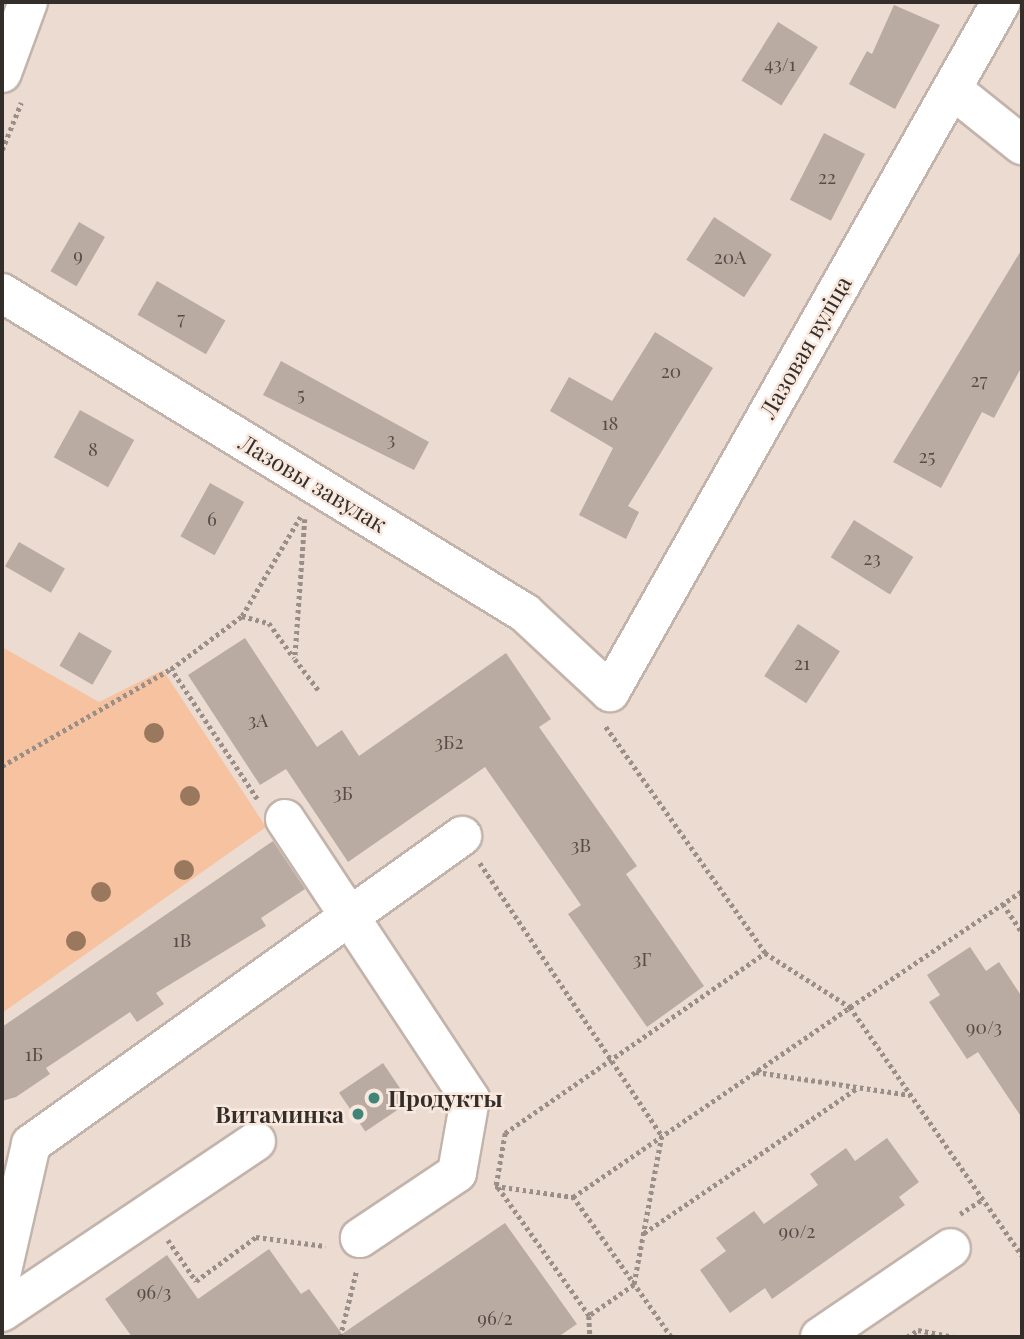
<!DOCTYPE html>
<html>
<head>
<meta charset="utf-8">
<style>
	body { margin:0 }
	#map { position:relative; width:1024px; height:1339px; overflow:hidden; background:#ebdbd1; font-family:"Playfair Display",serif }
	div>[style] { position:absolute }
	.green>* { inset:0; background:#f6c2a0 }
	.building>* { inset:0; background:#baaba2; transform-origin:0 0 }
	.path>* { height:4.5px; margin-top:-2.25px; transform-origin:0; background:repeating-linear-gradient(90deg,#9a8f88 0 3.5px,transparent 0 7px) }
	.roads { filter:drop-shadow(2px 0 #c3b4ab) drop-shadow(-2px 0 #c3b4ab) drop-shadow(0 2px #c3b4ab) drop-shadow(0 -2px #c3b4ab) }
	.minor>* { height:38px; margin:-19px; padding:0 19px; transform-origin:19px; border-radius:19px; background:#fff }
	.major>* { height:38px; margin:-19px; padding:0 19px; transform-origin:19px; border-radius:19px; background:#fff }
	.trees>* { width:20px; height:20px; margin:-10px; border-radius:50%; background:#99785e }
	.dots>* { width:19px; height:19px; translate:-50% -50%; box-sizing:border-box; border:4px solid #f8e8de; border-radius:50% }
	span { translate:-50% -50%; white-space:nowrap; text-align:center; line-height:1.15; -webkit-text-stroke:5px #f8e8de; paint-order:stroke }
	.number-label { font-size:19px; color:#564d49 }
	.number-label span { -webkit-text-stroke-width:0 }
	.street-label { font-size:23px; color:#342e2b }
	.poi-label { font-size:23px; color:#342e2b; font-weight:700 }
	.left { translate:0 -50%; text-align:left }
	.right { translate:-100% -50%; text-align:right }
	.frame { position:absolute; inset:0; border:4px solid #342e2b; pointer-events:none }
</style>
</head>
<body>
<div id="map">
	<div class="green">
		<i style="clip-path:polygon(2px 647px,99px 702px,163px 670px,266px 827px,2px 1013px)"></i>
	</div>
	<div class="building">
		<i style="clip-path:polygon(894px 5px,940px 25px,895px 109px,849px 84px,867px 51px,872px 54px)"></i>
		<i style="left:778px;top:22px;width:47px;height:69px;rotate:32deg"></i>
		<i style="left:824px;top:133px;width:46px;height:75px;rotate:27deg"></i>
		<i style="left:714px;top:217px;width:69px;height:51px;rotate:33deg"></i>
		<i style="left:79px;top:222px;width:30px;height:57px;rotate:30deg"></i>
		<i style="clip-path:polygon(1022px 249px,1022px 366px,994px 418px,982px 412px,941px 488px,893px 462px)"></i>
		<i style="left:157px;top:281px;width:79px;height:39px;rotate:30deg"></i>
		<i style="clip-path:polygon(655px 332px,713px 368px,628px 506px,639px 512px,626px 539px,579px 515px,613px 448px,550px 411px,569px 377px,612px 401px)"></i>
		<i style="clip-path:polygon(281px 361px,429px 442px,414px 470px,263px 395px)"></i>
		<i style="left:80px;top:410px;width:62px;height:54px;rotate:29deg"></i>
		<i style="left:210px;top:483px;width:39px;height:61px;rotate:29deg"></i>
		<i style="left:854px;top:520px;width:70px;height:44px;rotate:32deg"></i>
		<i style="left:19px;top:542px;width:53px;height:28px;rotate:30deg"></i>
		<i style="left:798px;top:624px;width:50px;height:62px;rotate:33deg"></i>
		<i style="left:79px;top:632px;width:38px;height:39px;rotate:30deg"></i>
		<i style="clip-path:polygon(245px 638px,317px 747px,342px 730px,359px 756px,506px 653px,551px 719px,539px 727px,637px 866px,626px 874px,704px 986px,647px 1027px,568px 914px,581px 905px,485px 767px,348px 862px,286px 769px,260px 785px,188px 675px)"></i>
		<i style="clip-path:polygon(273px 841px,305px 889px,261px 918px,266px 926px,156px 993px,164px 1004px,137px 1022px,130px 1012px,46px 1068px,50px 1074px,16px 1097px,2px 1101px,2px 1027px)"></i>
		<i style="clip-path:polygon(970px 947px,986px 971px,999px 962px,1022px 997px,1022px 1118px,978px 1052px,967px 1059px,929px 1002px,940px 995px,927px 975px)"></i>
		<i style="left:383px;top:1063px;width:47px;height:53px;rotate:56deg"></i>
		<i style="clip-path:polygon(887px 1138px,919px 1182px,899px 1197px,905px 1205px,772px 1299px,765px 1288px,730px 1313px,700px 1270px,726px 1251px,716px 1238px,754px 1211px,764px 1224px,818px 1185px,810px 1174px,846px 1148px,855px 1161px)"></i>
		<i style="clip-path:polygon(505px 1223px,577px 1324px,558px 1337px,132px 1337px,105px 1299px,167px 1255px,198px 1299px,269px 1249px,301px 1294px,309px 1289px,342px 1334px)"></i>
	</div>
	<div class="path">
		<i style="left:2px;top:150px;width:51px;rotate:-68deg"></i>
		<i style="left:305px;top:519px;width:140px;rotate:94.1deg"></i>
		<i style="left:295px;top:659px;width:39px;rotate:53deg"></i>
		<i style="left:242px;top:616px;width:28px;rotate:15deg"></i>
		<i style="left:269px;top:623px;width:43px;rotate:54.5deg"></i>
		<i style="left:2px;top:766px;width:195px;rotate:-29.9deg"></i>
		<i style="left:257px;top:799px;width:156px;rotate:-123.5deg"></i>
		<i style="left:171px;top:669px;width:89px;rotate:-36.7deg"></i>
		<i style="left:242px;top:616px;width:115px;rotate:-59.6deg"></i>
		<i style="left:480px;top:863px;width:328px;rotate:56.3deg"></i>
		<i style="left:662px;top:1136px;width:152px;rotate:100.6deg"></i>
		<i style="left:634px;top:1285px;width:55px;rotate:145.4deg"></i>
		<i style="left:589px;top:1316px;width:21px;rotate:87deg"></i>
		<i style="left:1003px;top:904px;width:34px;rotate:56deg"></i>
		<i style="left:765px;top:953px;width:101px;rotate:32.4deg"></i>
		<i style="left:850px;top:1007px;width:207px;rotate:-34deg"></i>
		<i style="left:756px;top:1072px;width:156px;rotate:8.5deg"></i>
		<i style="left:495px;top:1186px;width:79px;rotate:8deg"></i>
		<i style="left:960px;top:1214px;width:27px;rotate:-33deg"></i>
		<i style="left:644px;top:1233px;width:258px;rotate:-34.2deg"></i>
		<i style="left:168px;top:1240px;width:50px;rotate:55.7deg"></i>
		<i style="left:196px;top:1281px;width:74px;rotate:-36.3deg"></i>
		<i style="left:256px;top:1237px;width:70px;rotate:7.4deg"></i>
		<i style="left:589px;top:1316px;width:161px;rotate:-125.4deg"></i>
		<i style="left:496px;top:1185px;width:53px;rotate:-80.2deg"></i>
		<i style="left:505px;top:1133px;width:316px;rotate:-34.7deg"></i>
		<i style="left:765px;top:953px;width:278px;rotate:-125.2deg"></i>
		<i style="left:340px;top:1337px;width:67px;rotate:-76.2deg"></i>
		<i style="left:671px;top:1337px;width:171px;rotate:-125deg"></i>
		<i style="left:573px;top:1197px;width:336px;rotate:-34.4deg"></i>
		<i style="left:850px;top:1007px;width:302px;rotate:55.3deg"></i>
		<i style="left:907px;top:1337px;width:13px;rotate:-32deg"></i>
		<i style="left:918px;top:1330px;width:38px;rotate:11deg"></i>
	</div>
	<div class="roads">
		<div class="minor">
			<i style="left:952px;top:89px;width:90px;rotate:38.7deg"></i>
			<i style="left:2px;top:293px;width:613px;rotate:31.46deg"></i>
			<i style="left:525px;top:613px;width:116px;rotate:42.9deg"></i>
			<i style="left:610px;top:692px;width:793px;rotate:-60.46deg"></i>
			<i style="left:285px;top:819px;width:336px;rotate:56.5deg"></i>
			<i style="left:470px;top:1099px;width:75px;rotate:100deg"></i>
			<i style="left:457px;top:1173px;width:117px;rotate:146.2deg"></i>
			<i style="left:2px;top:1271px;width:130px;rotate:-77.1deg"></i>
			<i style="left:31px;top:1144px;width:530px;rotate:-35.55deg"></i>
			<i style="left:2px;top:1312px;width:306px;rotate:-33.9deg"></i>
			<i style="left:820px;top:1337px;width:158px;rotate:-34.2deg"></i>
		</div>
		<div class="major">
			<i style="left:2px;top:73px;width:76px;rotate:-69.9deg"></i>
		</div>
	</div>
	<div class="trees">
		<i style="left:154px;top:733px"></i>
		<i style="left:190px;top:796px"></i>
		<i style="left:184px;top:870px"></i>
		<i style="left:101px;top:892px"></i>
		<i style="left:76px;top:941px"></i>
	</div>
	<div class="dots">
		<i style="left:374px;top:1098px;background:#40857a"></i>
		<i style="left:358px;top:1114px;background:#40857a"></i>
	</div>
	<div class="number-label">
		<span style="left:780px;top:64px">43/1</span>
		<span style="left:827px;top:177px">22</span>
		<span style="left:78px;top:255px">9</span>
		<span style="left:730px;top:257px">20А</span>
		<span style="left:181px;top:318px">7</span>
		<span style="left:671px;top:371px">20</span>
		<span style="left:979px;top:380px">27</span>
		<span style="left:301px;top:394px">5</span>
		<span style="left:610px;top:423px">18</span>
		<span style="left:391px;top:439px">3</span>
		<span style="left:93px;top:449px">8</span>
		<span style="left:927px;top:456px">25</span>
		<span style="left:212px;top:519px">6</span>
		<span style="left:872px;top:558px">23</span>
		<span style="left:802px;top:663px">21</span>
		<span style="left:258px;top:720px">3А</span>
		<span style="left:449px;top:742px">3Б2</span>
		<span style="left:343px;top:793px">3Б</span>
		<span style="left:581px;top:845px">3В</span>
		<span style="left:182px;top:940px">1В</span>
		<span style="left:642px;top:959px">3Г</span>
		<span style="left:984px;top:1027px">90/3</span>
		<span style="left:34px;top:1054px">1Б</span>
		<span style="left:797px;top:1231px">90/2</span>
		<span style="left:154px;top:1292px">96/3</span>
		<span style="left:495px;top:1318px">96/2</span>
	</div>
	<div class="street-label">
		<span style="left:805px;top:347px;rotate:-60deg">Лазовая вуліца</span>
		<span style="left:313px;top:483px;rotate:31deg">Лазовы завулак</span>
	</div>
	<div class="poi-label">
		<span class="left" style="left:388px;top:1098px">Продукты</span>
		<span class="right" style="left:344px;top:1114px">Витаминка</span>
	</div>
	<div class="frame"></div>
</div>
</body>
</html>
